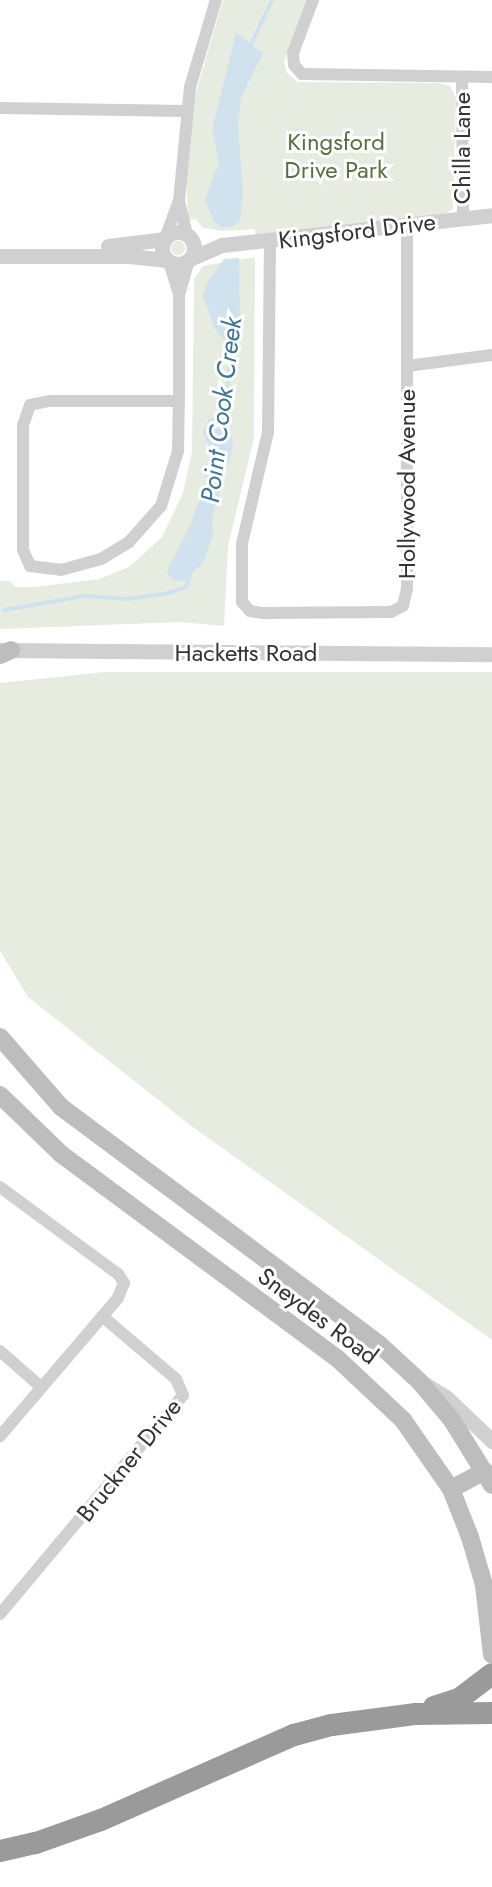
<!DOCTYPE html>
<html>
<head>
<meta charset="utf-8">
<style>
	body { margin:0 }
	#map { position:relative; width:492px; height:1887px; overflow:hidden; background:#fff; font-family:Jost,sans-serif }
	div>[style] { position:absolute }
	.green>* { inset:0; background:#e6ecdf }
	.round { border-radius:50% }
	.water>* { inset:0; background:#cfe2ee }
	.stream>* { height:4px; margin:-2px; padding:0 2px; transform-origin:2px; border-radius:2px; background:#cfe2ee }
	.minor>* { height:12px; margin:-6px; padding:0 6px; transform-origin:6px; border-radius:6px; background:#d0d0d0 }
	.tertiary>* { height:15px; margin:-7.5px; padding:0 7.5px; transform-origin:7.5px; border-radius:7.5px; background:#d0d0d0 }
	.tertiary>.ring { margin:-7.5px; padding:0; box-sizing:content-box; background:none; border:15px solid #d0d0d0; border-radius:50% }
	.secondary>* { height:18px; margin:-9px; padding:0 9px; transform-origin:9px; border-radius:9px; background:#bdbdbd }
	.motorway>* { height:22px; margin:-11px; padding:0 11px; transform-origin:11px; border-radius:11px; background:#9a9a9a }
	span { translate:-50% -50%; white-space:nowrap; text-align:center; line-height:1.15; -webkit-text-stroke:6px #fff; paint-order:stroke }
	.park-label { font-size:24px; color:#56703f }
	.street-label { font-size:24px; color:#333 }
	.water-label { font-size:26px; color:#3f7597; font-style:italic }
</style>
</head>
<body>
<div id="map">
	<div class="green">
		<i style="clip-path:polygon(223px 0,307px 0,284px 61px,287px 73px,298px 82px,438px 83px,450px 86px,456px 97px,453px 209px,445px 214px,255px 236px,255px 229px,223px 231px,203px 228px,196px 219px,188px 220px,186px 168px,195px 96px)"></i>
		<i class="round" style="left:171px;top:241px;width:14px;height:14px"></i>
		<i style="clip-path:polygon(255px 257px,254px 438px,228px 546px,224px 626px,180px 622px,0 629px,0 581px,9px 581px,16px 587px,34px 587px,99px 579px,129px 567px,162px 537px,183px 493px,192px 452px,194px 279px,203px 266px)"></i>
		<i style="clip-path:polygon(105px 672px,492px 672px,492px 1340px,190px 1125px,28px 997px,0 951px,0 683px)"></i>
	</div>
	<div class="water">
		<i style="clip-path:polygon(236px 33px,263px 53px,241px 98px,238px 126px,243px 194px,240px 221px,232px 227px,221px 227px,214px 222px,205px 199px,219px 162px,212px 129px)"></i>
		<i style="clip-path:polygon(239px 258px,240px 320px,237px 337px,226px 342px,215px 329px,203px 296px,208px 281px,224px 259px)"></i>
		<i style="clip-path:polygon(216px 416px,229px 426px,233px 446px,212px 519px,213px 535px,203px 563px,184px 581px,174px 580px,167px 574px,169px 566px,191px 524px,208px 473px,210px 448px,203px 432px,209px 419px)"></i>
	</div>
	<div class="stream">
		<i style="left:250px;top:47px;width:52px;rotate:-64.9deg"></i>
		<i style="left:223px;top:425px;width:92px;rotate:-83.7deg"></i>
		<i style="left:4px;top:610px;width:81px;rotate:-9.9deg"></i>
		<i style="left:84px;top:596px;width:45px;rotate:3.8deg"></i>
		<i style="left:129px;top:599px;width:40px;rotate:-8.5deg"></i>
		<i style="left:169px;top:593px;width:18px;rotate:-19deg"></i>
		<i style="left:186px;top:587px;width:18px;rotate:-71deg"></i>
	</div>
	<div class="minor">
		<i style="left:313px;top:0;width:57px;rotate:110.7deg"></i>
		<i style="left:293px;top:53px;width:12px;rotate:85deg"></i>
		<i style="left:294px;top:65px;width:12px;rotate:48deg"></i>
		<i style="left:302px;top:74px;width:190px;rotate:0.9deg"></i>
		<i style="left:462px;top:77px;width:142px;rotate:89.6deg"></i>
		<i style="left:0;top:108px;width:185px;rotate:0.9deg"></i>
		<i style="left:179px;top:202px;width:33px;rotate:76deg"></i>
		<i style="left:166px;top:236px;width:37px;rotate:-70deg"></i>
		<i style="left:179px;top:201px;width:115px;rotate:-84.5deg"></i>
		<i style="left:190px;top:87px;width:91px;rotate:-73.4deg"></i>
		<i style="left:270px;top:242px;width:190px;rotate:90.6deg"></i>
		<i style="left:268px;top:432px;width:115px;rotate:103.1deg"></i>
		<i style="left:242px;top:544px;width:58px;rotate:90deg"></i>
		<i style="left:242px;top:602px;width:12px;rotate:48deg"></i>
		<i style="left:250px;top:611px;width:12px;rotate:9deg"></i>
		<i style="left:262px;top:613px;width:129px;rotate:-0.4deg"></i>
		<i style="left:391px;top:612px;width:13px;rotate:-27deg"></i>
		<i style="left:403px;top:606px;width:17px;rotate:-77deg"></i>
		<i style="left:407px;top:589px;width:362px;rotate:-90deg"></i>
		<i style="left:169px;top:262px;width:34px;rotate:73deg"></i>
		<i style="left:407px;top:366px;width:86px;rotate:-7.4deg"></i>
		<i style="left:179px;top:401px;width:130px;rotate:180deg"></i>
		<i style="left:49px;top:401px;width:19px;rotate:168deg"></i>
		<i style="left:30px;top:405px;width:21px;rotate:109deg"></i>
		<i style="left:23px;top:425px;width:125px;rotate:90deg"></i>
		<i style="left:23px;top:550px;width:17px;rotate:66deg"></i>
		<i style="left:30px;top:566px;width:31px;rotate:7deg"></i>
		<i style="left:61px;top:570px;width:41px;rotate:-15.4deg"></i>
		<i style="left:101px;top:559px;width:33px;rotate:-31deg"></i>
		<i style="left:129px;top:542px;width:48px;rotate:-48.4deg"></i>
		<i style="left:161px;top:506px;width:58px;rotate:-72.8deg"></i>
		<i style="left:178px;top:451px;width:56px;rotate:-89deg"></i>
		<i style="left:179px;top:395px;width:100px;rotate:-90deg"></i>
		<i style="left:179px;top:295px;width:36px;rotate:-74deg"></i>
		<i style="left:0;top:1187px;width:147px;rotate:36.4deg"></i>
		<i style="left:118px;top:1274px;width:11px;rotate:56deg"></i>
		<i style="left:124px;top:1283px;width:16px;rotate:112deg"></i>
		<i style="left:118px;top:1298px;width:182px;rotate:130.5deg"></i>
		<i style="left:0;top:1351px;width:55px;rotate:41.3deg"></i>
		<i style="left:0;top:1614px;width:285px;rotate:-50.1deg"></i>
		<i style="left:183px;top:1395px;width:17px;rotate:-114deg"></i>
		<i style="left:176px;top:1379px;width:97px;rotate:-139.6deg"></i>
	</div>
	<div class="tertiary">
		<i class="ring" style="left:162px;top:232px;width:17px;height:17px"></i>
		<i style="left:108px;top:246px;width:56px;rotate:-7.1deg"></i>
		<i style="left:0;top:256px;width:129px"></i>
		<i style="left:129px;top:256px;width:38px;rotate:6deg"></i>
		<i style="left:190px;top:259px;width:35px;rotate:-24deg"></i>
		<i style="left:222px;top:245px;width:272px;rotate:-6.3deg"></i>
		<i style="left:0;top:650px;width:492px;rotate:0.5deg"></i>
		<i style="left:425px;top:1384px;width:25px;rotate:32deg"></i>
		<i style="left:446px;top:1397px;width:64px;rotate:43.7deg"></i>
	</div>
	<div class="secondary">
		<i style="left:0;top:655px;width:12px;rotate:-24deg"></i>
		<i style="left:0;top:1037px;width:93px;rotate:48.9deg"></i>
		<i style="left:61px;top:1107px;width:397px;rotate:36.7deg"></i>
		<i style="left:379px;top:1344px;width:54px;rotate:42.8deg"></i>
		<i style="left:419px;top:1381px;width:51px;rotate:49.8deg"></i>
		<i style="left:452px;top:1420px;width:76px;rotate:58.4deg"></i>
		<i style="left:0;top:1095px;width:85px;rotate:44deg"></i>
		<i style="left:61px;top:1154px;width:345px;rotate:36.5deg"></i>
		<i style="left:338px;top:1359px;width:89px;rotate:43.2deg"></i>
		<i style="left:403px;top:1420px;width:84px;rotate:55.2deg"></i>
		<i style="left:451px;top:1489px;width:52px;rotate:68.4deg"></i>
		<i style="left:470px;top:1537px;width:50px;rotate:73.7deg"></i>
		<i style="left:484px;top:1585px;width:70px;rotate:83.5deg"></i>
		<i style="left:451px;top:1489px;width:38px;rotate:-28deg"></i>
	</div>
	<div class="motorway">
		<i style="left:434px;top:1707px;width:26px;rotate:-18deg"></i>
		<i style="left:459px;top:1699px;width:41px;rotate:-37.1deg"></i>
		<i style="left:0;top:1851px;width:37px;rotate:-13deg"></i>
		<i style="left:36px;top:1843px;width:69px;rotate:-19.5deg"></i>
		<i style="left:101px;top:1820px;width:211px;rotate:-23.8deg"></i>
		<i style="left:294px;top:1735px;width:39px;rotate:-15deg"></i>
		<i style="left:332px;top:1725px;width:85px;rotate:-7.5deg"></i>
		<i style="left:416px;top:1714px;width:76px;rotate:-0.8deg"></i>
	</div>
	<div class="park-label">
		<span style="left:336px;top:156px">Kingsford<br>Drive Park</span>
	</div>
	<div class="street-label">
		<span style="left:462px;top:148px;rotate:-90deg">Chilla Lane</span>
		<span style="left:357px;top:231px;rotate:-7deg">Kingsford Drive</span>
		<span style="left:407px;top:484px;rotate:-90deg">Hollywood Avenue</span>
		<span style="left:246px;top:653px">Hacketts Road</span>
		<span style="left:318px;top:1316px;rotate:37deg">Sneydes Road</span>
		<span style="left:129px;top:1460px;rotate:-51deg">Bruckner Drive</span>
	</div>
	<div class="water-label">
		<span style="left:222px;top:410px;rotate:-83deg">Point Cook Creek</span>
	</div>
</div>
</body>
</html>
